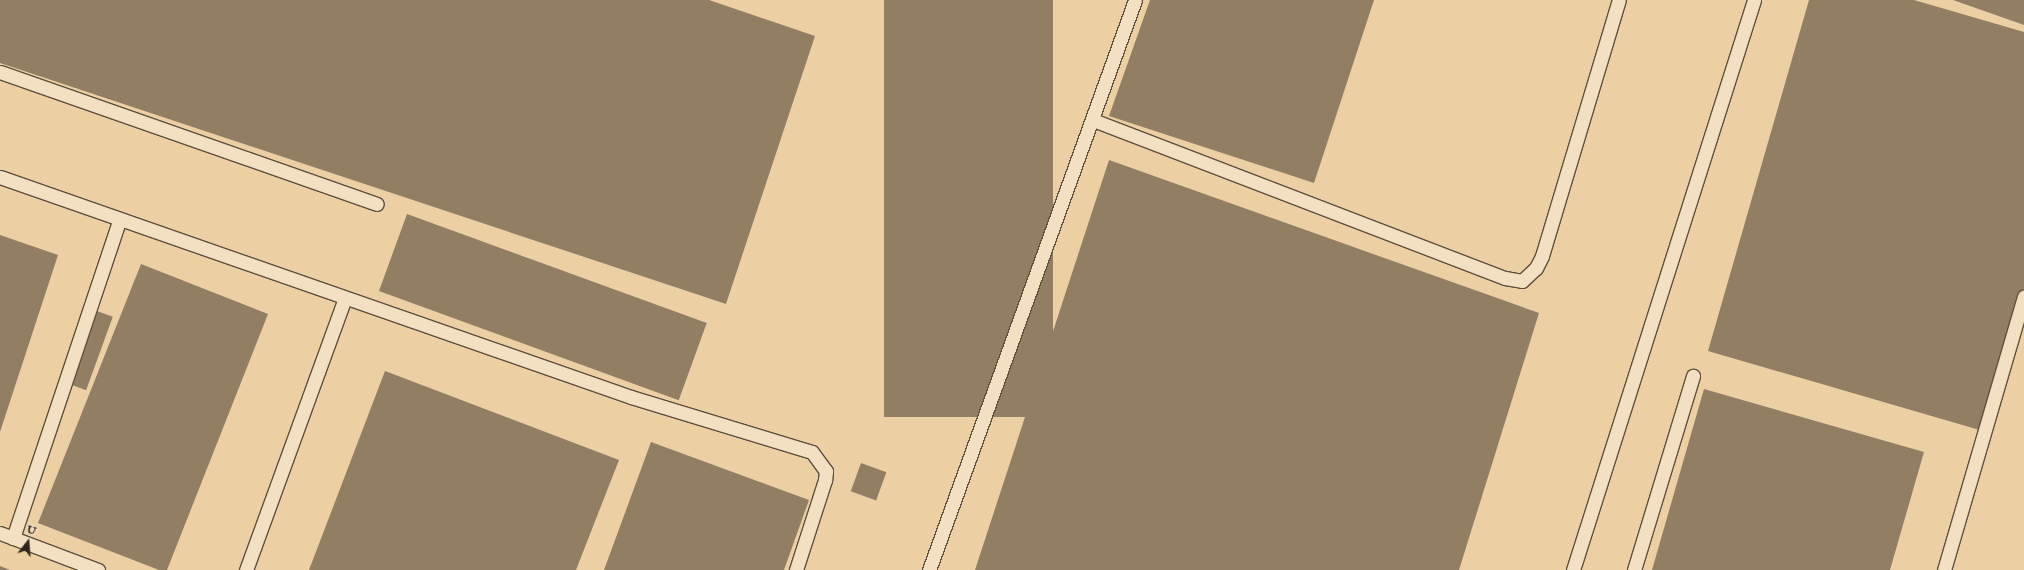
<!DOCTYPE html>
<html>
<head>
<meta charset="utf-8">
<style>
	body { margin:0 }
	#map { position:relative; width:2024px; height:570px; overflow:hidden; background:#ecd0a3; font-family:"IM FELL English",serif }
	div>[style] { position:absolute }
	.building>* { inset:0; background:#917e63; transform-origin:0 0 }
	.roads { filter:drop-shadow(1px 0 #5e503e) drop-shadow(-1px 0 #5e503e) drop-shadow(0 1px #5e503e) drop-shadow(0 -1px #5e503e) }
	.lane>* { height:13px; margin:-6.5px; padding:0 6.5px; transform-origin:6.5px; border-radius:6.5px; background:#f3e0c3 }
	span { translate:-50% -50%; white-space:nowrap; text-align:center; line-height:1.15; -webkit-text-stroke:3px #f3e0c3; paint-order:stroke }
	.north { position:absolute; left:8px; top:522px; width:40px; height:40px; -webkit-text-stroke:3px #f3e0c3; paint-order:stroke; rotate:17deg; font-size:11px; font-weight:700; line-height:16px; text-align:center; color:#2f261d }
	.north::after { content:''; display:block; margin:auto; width:14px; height:18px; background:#2f261d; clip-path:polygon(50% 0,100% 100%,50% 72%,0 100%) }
</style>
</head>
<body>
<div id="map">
	<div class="building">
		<i style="clip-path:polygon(0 0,709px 0,815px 36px,726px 304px,0 63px)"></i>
		<i style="left:884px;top:0;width:169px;height:417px"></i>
		<i style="clip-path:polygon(1150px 0,1374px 0,1314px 183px,1109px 116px)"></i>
		<i style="clip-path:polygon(1809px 0,1914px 0,2024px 32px,2024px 288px,1983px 431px,1708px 351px)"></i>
		<i style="clip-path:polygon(1953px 0,2024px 0,2024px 25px)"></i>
		<i style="clip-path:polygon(1109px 160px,1539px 313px,1459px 570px,975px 570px)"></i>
		<i style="left:407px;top:214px;width:319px;height:82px;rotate:20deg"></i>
		<i style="clip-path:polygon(0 235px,58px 255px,0 432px)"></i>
		<i style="clip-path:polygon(141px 264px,268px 314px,167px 570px,159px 570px,38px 523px)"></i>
		<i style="left:94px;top:310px;width:20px;height:78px;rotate:20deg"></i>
		<i style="clip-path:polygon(385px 371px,619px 460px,576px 570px,309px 570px)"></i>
		<i style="clip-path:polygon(1704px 389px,1924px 452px,1890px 570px,1652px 570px)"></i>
		<i style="clip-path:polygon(651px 442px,809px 500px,784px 570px,604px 570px)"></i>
		<i style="left:861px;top:463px;width:27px;height:30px;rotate:20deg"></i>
		<i style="clip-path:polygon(0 566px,10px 570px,0 570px)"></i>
	</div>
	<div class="roads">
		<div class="lane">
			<i style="left:0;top:72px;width:399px;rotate:19.3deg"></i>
			<i style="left:1093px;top:120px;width:441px;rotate:21deg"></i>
			<i style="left:1505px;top:278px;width:17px;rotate:10deg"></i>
			<i style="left:1522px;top:281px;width:19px;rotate:-43deg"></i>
			<i style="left:1536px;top:268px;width:13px;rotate:-63deg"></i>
			<i style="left:1542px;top:256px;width:267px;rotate:-73.3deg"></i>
			<i style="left:0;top:177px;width:668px;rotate:19.22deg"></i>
			<i style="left:631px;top:397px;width:189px;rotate:16.9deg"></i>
			<i style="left:812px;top:452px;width:24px;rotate:54deg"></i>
			<i style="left:826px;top:471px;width:9px;rotate:96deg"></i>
			<i style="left:825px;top:480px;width:95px;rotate:107.9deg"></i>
			<i style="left:0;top:533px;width:105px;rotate:20.7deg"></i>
			<i style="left:13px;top:538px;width:336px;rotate:-71.5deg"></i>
			<i style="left:246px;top:570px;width:289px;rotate:-70deg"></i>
			<i style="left:929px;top:570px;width:606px;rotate:-70.13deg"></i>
			<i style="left:1573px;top:570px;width:598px;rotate:-72.38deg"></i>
			<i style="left:1634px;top:570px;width:203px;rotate:-73.1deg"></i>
			<i style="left:1944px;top:570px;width:285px;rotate:-73.7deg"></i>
		</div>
	</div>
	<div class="north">U</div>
</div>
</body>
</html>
